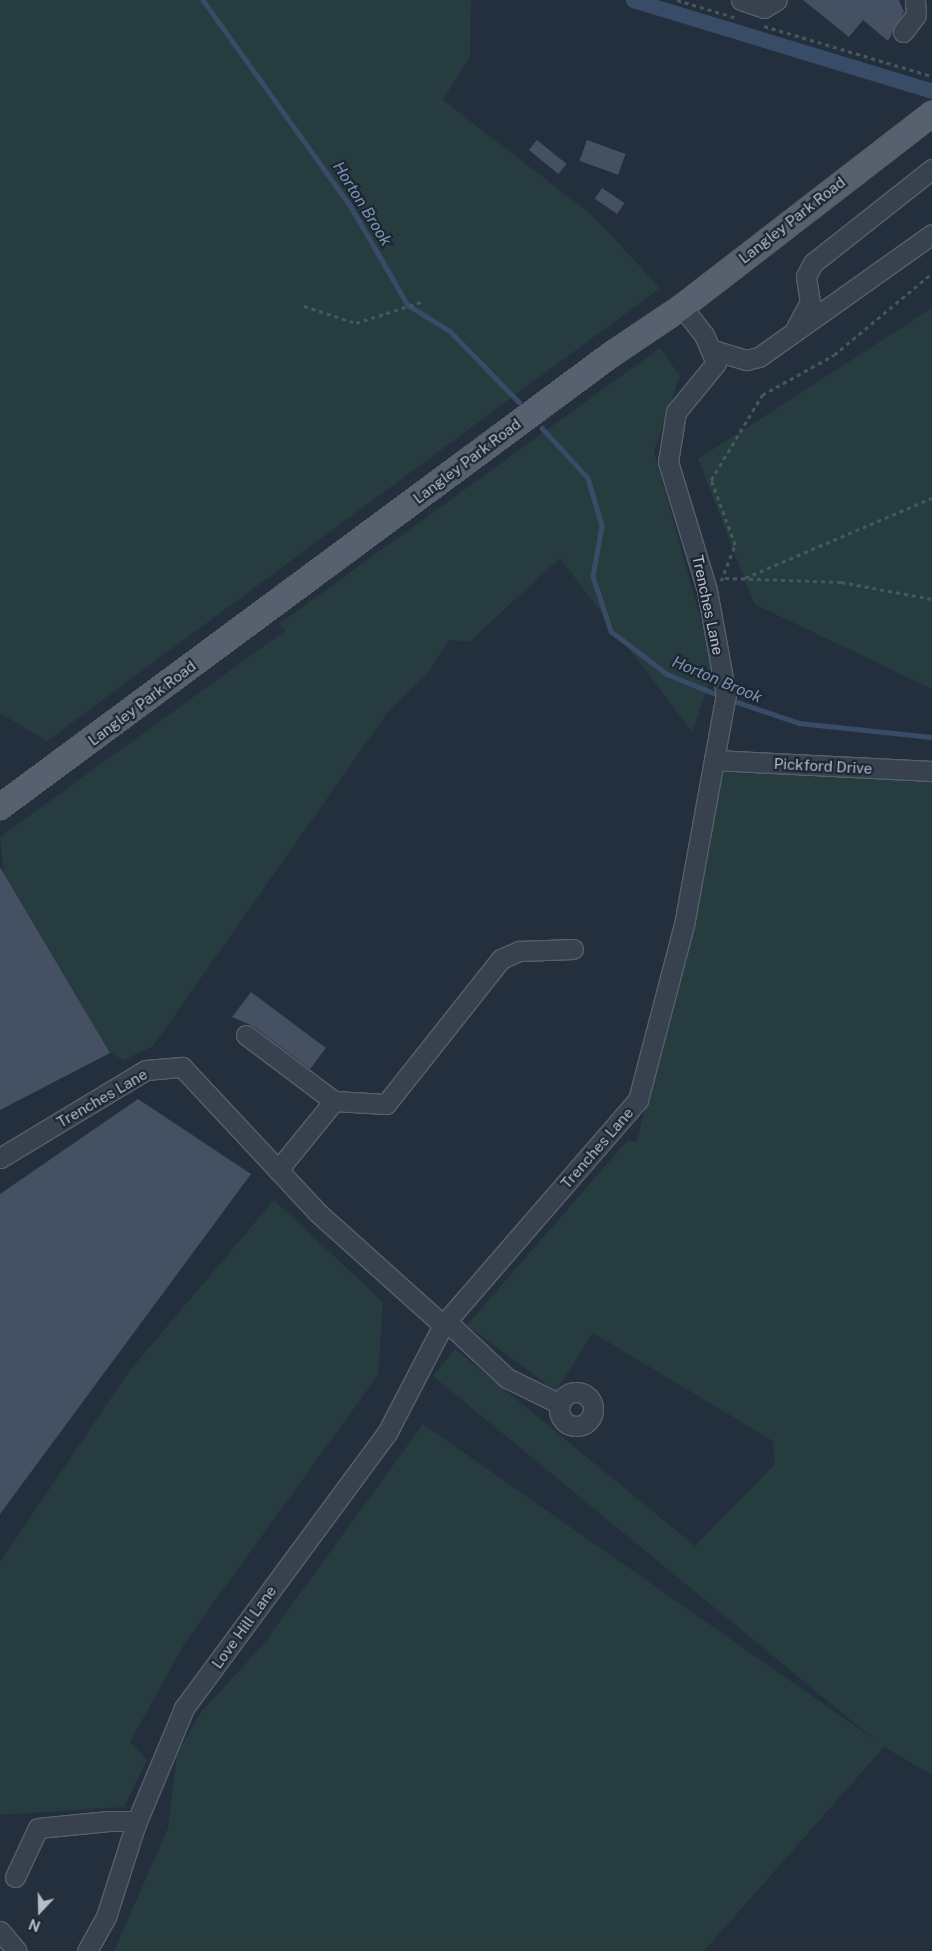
<!DOCTYPE html>
<html>
<head>
<meta charset="utf-8">
<style>
	body { margin:0 }
	#map { position:relative; width:932px; height:1951px; overflow:hidden; background:#242f3e; font-family:"Public Sans",sans-serif }
	div>[style] { position:absolute }
	.green>* { inset:0; background:#263c3f }
	.stream>* { height:4.5px; margin:-2.25px; padding:0 2.25px; transform-origin:2.25px; border-radius:2.25px; background:#394c67 }
	.canal>* { height:15px; margin:-7.5px; padding:0 7.5px; transform-origin:7.5px; border-radius:7.5px; background:#394c67 }
	.building>* { inset:0; background:#455162; transform-origin:0 0 }
	.path>* { height:2.5px; margin-top:-1.25px; transform-origin:0; background:repeating-linear-gradient(90deg,#44595c 0 4px,transparent 0 8px) }
	.roads { filter:drop-shadow(1px 0 #565f6c) drop-shadow(-1px 0 #565f6c) drop-shadow(0 1px #565f6c) drop-shadow(0 -1px #565f6c) }
	.minor>* { height:19px; margin:-9.5px; padding:0 9.5px; transform-origin:9.5px; border-radius:9.5px; background:#38414e }
	.minor>.ring { margin:-9.5px; padding:0; box-sizing:content-box; background:none; border:19px solid #38414e; border-radius:50% }
	.major>* { height:24px; margin:-12px; padding:0 12px; transform-origin:12px; border-radius:12px; background:#56606e }
	span { translate:-50% -50%; white-space:nowrap; text-align:center; line-height:1.15; -webkit-text-stroke:4.5px #1d2633; paint-order:stroke }
	.street-label { font-size:15px; color:#b4bcc9 }
	.water-label { font-size:16px; color:#7c92b1; font-style:italic }
	.north { position:absolute; left:15px; top:1886px; width:50px; height:50px; -webkit-text-stroke:4px #1d2633; paint-order:stroke; rotate:201deg; font-size:14px; font-weight:700; line-height:20px; text-align:center; color:#b4bcc9 }
	.north::after { content:''; display:block; margin:auto; width:18px; height:22px; background:#b4bcc9; clip-path:polygon(50% 0,100% 100%,50% 72%,0 100%) }
</style>
</head>
<body>
<div id="map">
	<div class="green">
		<i style="clip-path:polygon(0 0,471px 0,470px 56px,443px 100px,592px 215px,660px 288px,47px 741px,0 713px)"></i>
		<i style="clip-path:polygon(932px 308px,932px 689px,754px 604px,698px 459px)"></i>
		<i style="clip-path:polygon(660px 348px,680px 376px,654px 451px,714px 669px,692px 732px,560px 558px,469px 642px,449px 640px,428px 673px,387px 713px,153px 1046px,124px 1060px,110px 1053px,4px 873px,0 837px,286px 630px,279px 624px)"></i>
		<i style="clip-path:polygon(723px 767px,932px 780px,932px 1775px,884px 1747px,704px 1951px,114px 1951px,168px 1828px,177px 1753px,201px 1712px,262px 1646px,423px 1424px,875px 1740px,433px 1376px,455px 1349px,695px 1546px,775px 1464px,773px 1441px,593px 1333px,556px 1391px,467px 1325px,627px 1141px,637px 1142px)"></i>
		<i style="clip-path:polygon(274px 1200px,383px 1302px,378px 1375px,186px 1641px,130px 1742px,147px 1760px,124px 1807px,0 1815px,0 1562px,130px 1370px)"></i>
	</div>
	<div class="stream">
		<i style="left:203px;top:0;width:252px;rotate:54.4deg"></i>
		<i style="left:350px;top:205px;width:116px;rotate:59.9deg"></i>
		<i style="left:408px;top:305px;width:49px;rotate:31.8deg"></i>
		<i style="left:450px;top:331px;width:99px;rotate:45.8deg"></i>
		<i style="left:542px;top:428px;width:68px;rotate:47.4deg"></i>
		<i style="left:588px;top:478px;width:50px;rotate:73.7deg"></i>
		<i style="left:602px;top:526px;width:51px;rotate:100.2deg"></i>
		<i style="left:593px;top:576px;width:58px;rotate:71.9deg"></i>
		<i style="left:611px;top:631px;width:71px;rotate:37.5deg"></i>
		<i style="left:667px;top:674px;width:58px;rotate:22.2deg"></i>
		<i style="left:731px;top:700px;width:72px;rotate:18.7deg"></i>
		<i style="left:799px;top:723px;width:134px;rotate:6deg"></i>
	</div>
	<div class="canal">
		<i style="left:633px;top:0;width:313px;rotate:16.9deg"></i>
	</div>
	<div class="building">
		<i style="clip-path:polygon(803px 0,899px 0,904px 12px,888px 41px,863px 20px,849px 37px)"></i>
		<i style="left:537px;top:140px;width:38px;height:13px;rotate:39deg"></i>
		<i style="left:587px;top:140px;width:41px;height:22px;rotate:20deg"></i>
		<i style="left:602px;top:188px;width:27px;height:13px;rotate:34deg"></i>
		<i style="clip-path:polygon(0 867px,110px 1053px,0 1110px)"></i>
		<i style="clip-path:polygon(251px 992px,326px 1048px,310px 1069px,253px 1026px,232px 1017px)"></i>
		<i style="clip-path:polygon(138px 1099px,251px 1174px,0 1514px,0 1194px)"></i>
	</div>
	<div class="path">
		<i style="left:677px;top:0;width:63px;rotate:16.7deg"></i>
		<i style="left:764px;top:26px;width:175px;rotate:16.6deg"></i>
		<i style="left:304px;top:306px;width:55px;rotate:18.1deg"></i>
		<i style="left:356px;top:323px;width:71px;rotate:-17.9deg"></i>
		<i style="left:725px;top:578px;width:116px;rotate:2deg"></i>
		<i style="left:841px;top:582px;width:93px;rotate:10.6deg"></i>
		<i style="left:745px;top:578px;width:203px;rotate:-23.2deg"></i>
		<i style="left:721px;top:581px;width:39px;rotate:-69deg"></i>
		<i style="left:735px;top:545px;width:69px;rotate:-110.3deg"></i>
		<i style="left:711px;top:480px;width:99px;rotate:-59deg"></i>
		<i style="left:762px;top:395px;width:82px;rotate:-29.1deg"></i>
		<i style="left:834px;top:355px;width:128px;rotate:-39.9deg"></i>
	</div>
	<div class="roads">
		<div class="minor">
			<i style="left:741px;top:0;width:24px;rotate:19deg"></i>
			<i style="left:764px;top:8px;width:15px;rotate:-32deg"></i>
			<i style="left:903px;top:32px;width:21px;rotate:-53deg"></i>
			<i style="left:916px;top:15px;width:15px;rotate:-94deg"></i>
			<i style="left:796px;top:328px;width:30px;rotate:-62deg"></i>
			<i style="left:810px;top:302px;width:26px;rotate:-99deg"></i>
			<i style="left:806px;top:276px;width:15px;rotate:-62deg"></i>
			<i style="left:813px;top:263px;width:152px;rotate:-38.3deg"></i>
			<i style="left:710px;top:349px;width:38px;rotate:17deg"></i>
			<i style="left:746px;top:360px;width:13px;rotate:-13deg"></i>
			<i style="left:759px;top:357px;width:212px;rotate:-35.4deg"></i>
			<i style="left:714px;top:760px;width:218px;rotate:2.9deg"></i>
			<i style="left:246px;top:1035px;width:110px;rotate:36.9deg"></i>
			<i style="left:334px;top:1101px;width:89px;rotate:129.1deg"></i>
			<i style="left:334px;top:1101px;width:52px;rotate:3.3deg"></i>
			<i style="left:386px;top:1104px;width:185px;rotate:-51.6deg"></i>
			<i style="left:501px;top:959px;width:20px;rotate:-24deg"></i>
			<i style="left:519px;top:951px;width:54px;rotate:-2.1deg"></i>
			<i style="left:0;top:1158px;width:170px;rotate:-31.1deg"></i>
			<i style="left:146px;top:1070px;width:36px;rotate:-5deg"></i>
			<i style="left:182px;top:1067px;width:198px;rotate:47deg"></i>
			<i style="left:317px;top:1212px;width:169px;rotate:41.9deg"></i>
			<i style="left:446px;top:1321px;width:83px;rotate:43.1deg"></i>
			<i style="left:507px;top:1378px;width:59px;rotate:26.1deg"></i>
			<i class="ring" style="left:559px;top:1392px;width:15px;height:15px"></i>
			<i style="left:15px;top:1877px;width:54px;rotate:-64.9deg"></i>
			<i style="left:38px;top:1828px;width:71px;rotate:-5.6deg"></i>
			<i style="left:109px;top:1821px;width:19px"></i>
			<i style="left:128px;top:1821px;width:9px;rotate:36deg"></i>
			<i style="left:0;top:1931px;width:26px;rotate:50deg"></i>
			<i style="left:87px;top:1951px;width:39px;rotate:-61deg"></i>
			<i style="left:106px;top:1917px;width:96px;rotate:-72.3deg"></i>
			<i style="left:135px;top:1826px;width:128px;rotate:-67.4deg"></i>
			<i style="left:184px;top:1708px;width:342px;rotate:-53.6deg"></i>
			<i style="left:387px;top:1433px;width:122px;rotate:-62.6deg"></i>
			<i style="left:443px;top:1325px;width:298px;rotate:-49.1deg"></i>
			<i style="left:638px;top:1100px;width:181px;rotate:-75.3deg"></i>
			<i style="left:684px;top:925px;width:234px;rotate:-79.7deg"></i>
			<i style="left:726px;top:695px;width:107px;rotate:-100.3deg"></i>
			<i style="left:707px;top:590px;width:134px;rotate:-106.9deg"></i>
			<i style="left:668px;top:462px;width:51px;rotate:-80.9deg"></i>
			<i style="left:676px;top:412px;width:63px;rotate:-50.8deg"></i>
			<i style="left:716px;top:363px;width:30px;rotate:-113deg"></i>
			<i style="left:704px;top:335px;width:36px;rotate:-128deg"></i>
		</div>
		<div class="major">
			<i style="left:0;top:807px;width:761px;rotate:-36.51deg"></i>
			<i style="left:612px;top:354px;width:84px;rotate:-33.9deg"></i>
			<i style="left:682px;top:307px;width:316px;rotate:-37.7deg"></i>
		</div>
	</div>
	<div class="street-label">
		<span style="left:792px;top:220px;rotate:-38deg">Langley Park Road</span>
		<span style="left:467px;top:461px;rotate:-37deg">Langley Park Road</span>
		<span style="left:708px;top:605px;rotate:78deg">Trenches Lane</span>
		<span style="left:142px;top:703px;rotate:-37deg">Langley Park Road</span>
		<span style="left:823px;top:766px;rotate:3deg">Pickford Drive</span>
		<span style="left:102px;top:1098px;rotate:-30deg">Trenches Lane</span>
		<span style="left:597px;top:1148px;rotate:-49deg">Trenches Lane</span>
		<span style="left:244px;top:1627px;rotate:-54deg">Love Hill Lane</span>
	</div>
	<div class="water-label">
		<span style="left:362px;top:204px;rotate:58deg">Horton Brook</span>
		<span style="left:717px;top:680px;rotate:23deg">Horton Brook</span>
	</div>
	<div class="north">N</div>
</div>
</body>
</html>
